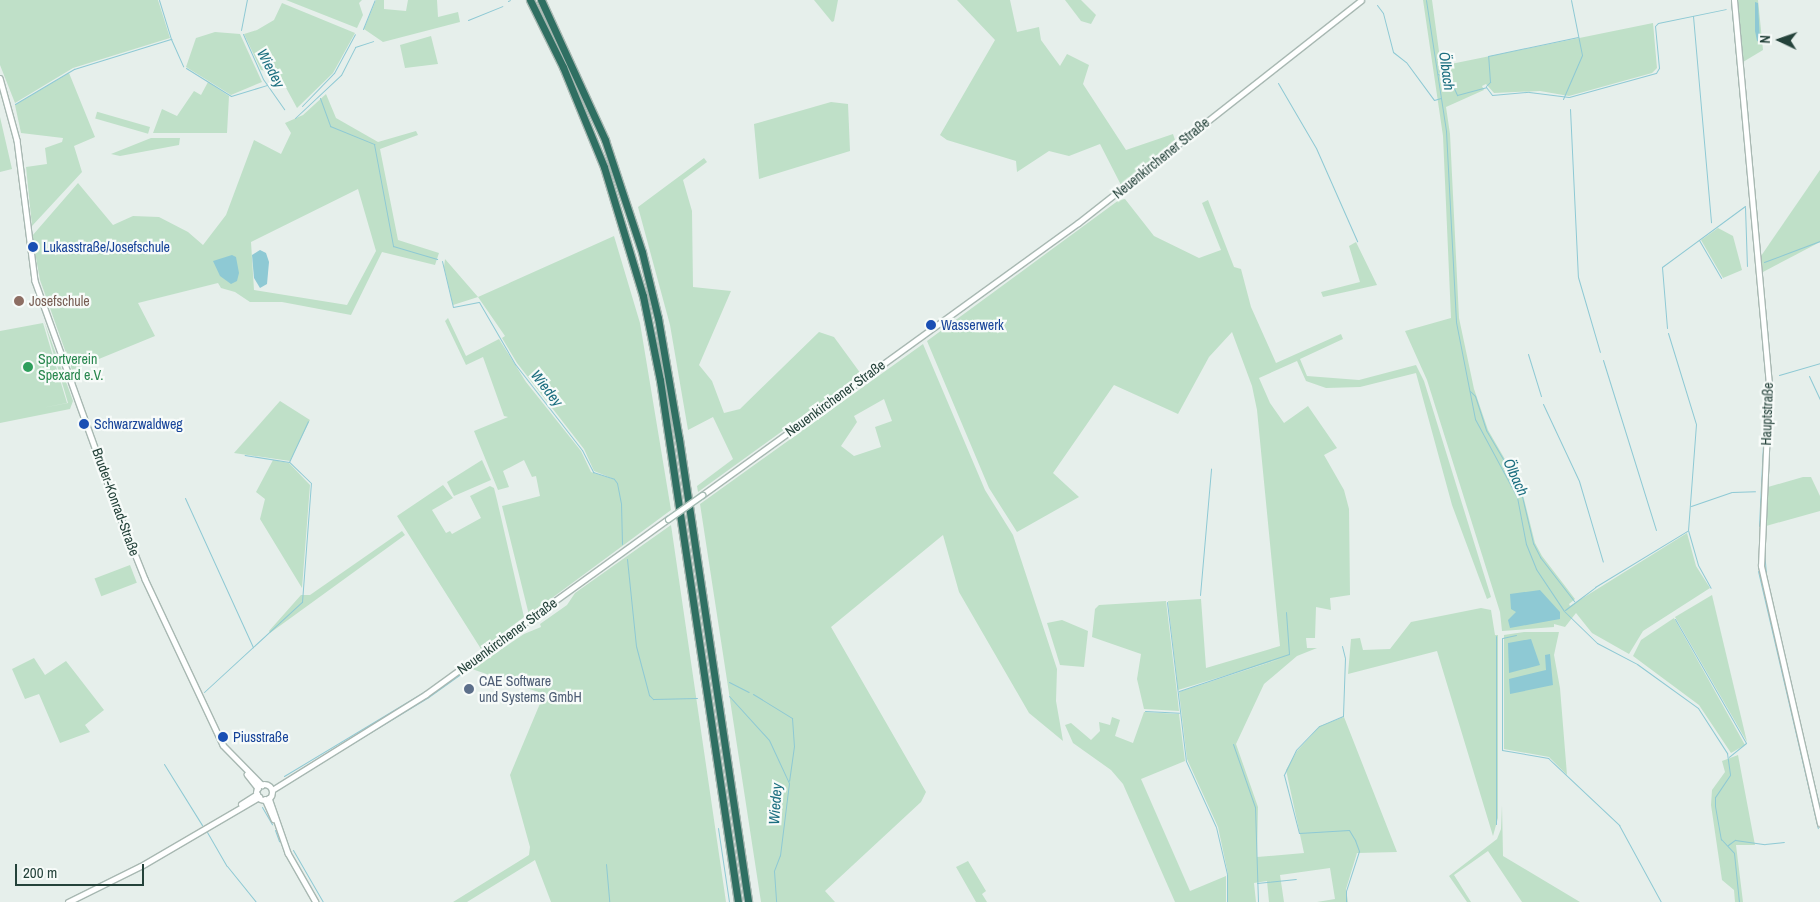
<!DOCTYPE html>
<html>
<head>
<meta charset="utf-8">
<style>
	body { margin:0 }
	#map { position:relative; width:1820px; height:902px; overflow:hidden; background:#e6efeb; font-family:"Archivo Narrow",sans-serif }
	div>[style] { position:absolute }
	.green>* { inset:0; background:#bfe0c8; transform-origin:0 0 }
	.water>* { inset:0; background:#8ec9d4 }
	.stream>* { height:1px; margin:-0.5px; padding:0 0.5px; transform-origin:0.5px; border-radius:0.5px; background:#8ec9d4 }
	.roads { filter:drop-shadow(1px 0 #a8b8b2) drop-shadow(-1px 0 #a8b8b2) drop-shadow(0 1px #a8b8b2) drop-shadow(0 -1px #a8b8b2) }
	.tertiary>* { height:4.5px; margin:-2.25px; padding:0 2.25px; transform-origin:2.25px; border-radius:2.25px; background:#fff }
	.secondary>* { height:5px; margin:-2.5px; padding:0 2.5px; transform-origin:2.5px; border-radius:2.5px; background:#fff }
	.secondary>.ring { margin:-2.5px; padding:0; box-sizing:content-box; background:none; border:5px solid #fff; border-radius:50% }
	.motorway>* { height:7px; margin:-3.5px; padding:0 3.5px; transform-origin:3.5px; border-radius:3.5px; background:#2f6f62 }
	.bridges { filter:drop-shadow(1px 0 #a4bbb3) drop-shadow(-1px 0 #a4bbb3) drop-shadow(0 1px #a4bbb3) drop-shadow(0 -1px #a4bbb3) }
	.secondary-bridge>* { height:5px; margin:-2.5px; padding:0 2.5px; transform-origin:2.5px; border-radius:2.5px; background:#fff }
	.dots>* { width:14px; height:14px; translate:-50% -50%; box-sizing:border-box; border:2px solid #f7fbf9; border-radius:50% }
	span { translate:-50% -50%; white-space:nowrap; text-align:center; line-height:1.15; -webkit-text-stroke:4.5px #f7fbf9; paint-order:stroke }
	.street-label { font-size:14px; color:#24423a }
	.transit-label { font-size:14px; color:#164399 }
	.left { translate:0 -50%; text-align:left }
	.education-label { font-size:14px; color:#785e54 }
	.leisure-label { font-size:14px; color:#27864d }
	.service-label { font-size:14px; color:#4e5e75 }
	.water-label { font-size:15px; color:#1c6f80; font-style:italic }
	.north { position:absolute; left:1755px; top:15px; width:50px; height:50px; -webkit-text-stroke:4px #f7fbf9; paint-order:stroke; rotate:273deg; font-size:14px; font-weight:700; line-height:20px; text-align:center; color:#24423a }
	.north::after { content:''; display:block; margin:auto; width:18px; height:22px; background:#24423a; clip-path:polygon(50% 0,100% 100%,50% 72%,0 100%) }
	.scale { position:absolute; left:15px; top:864px; width:129px; height:22px; box-sizing:border-box; border:2px solid #24423a; border-top:0; padding-left:6px; font-size:15px; line-height:18px; white-space:nowrap; color:#24423a; -webkit-text-stroke:4px #f7fbf9; paint-order:stroke }
</style>
</head>
<body>
<div id="map">
	<div class="green">
		<i style="clip-path:polygon(0 0,158px 0,170px 38px,73px 68px,15px 103px,0 65px)"></i>
		<i style="clip-path:polygon(286px 0,362px 0,359px 3px,363px 15px,357px 28px)"></i>
		<i style="clip-path:polygon(376px 0,384px 0,384px 9px,406px 11px,408px 0,437px 0,438px 17px,458px 12px,460px 22px,383px 42px,364px 29px)"></i>
		<i style="clip-path:polygon(814px 0,838px 0,834px 21px,832px 22px)"></i>
		<i style="clip-path:polygon(957px 0,1010px 0,1017px 32px,1039px 27px,1041px 40px,1060px 66px,1067px 54px,1089px 65px,1083px 84px,1126px 150px,1173px 134px,1175px 140px,1121px 185px,1100px 144px,1069px 156px,1049px 151px,1017px 172px,1016px 161px,947px 140px,940px 135px,995px 40px)"></i>
		<i style="clip-path:polygon(1065px 0,1081px 0,1096px 15px,1091px 24px,1081px 21px)"></i>
		<i style="clip-path:polygon(1423px 0,1432px 0,1441px 66px,1653px 23px,1657px 68px,1652px 73px,1569px 96px,1540px 91px,1494px 93px,1486px 84px,1482px 86px,1484px 90px,1446px 107px,1450px 134px,1459px 318px,1474px 389px,1488px 430px,1521px 487px,1535px 543px,1542px 556px,1575px 599px,1569px 604px,1570px 606px,1687px 533px,1696px 566px,1710px 588px,1643px 631px,1629px 654px,1592px 633px,1576px 613px,1565px 627px,1554px 624px,1554px 627px,1502px 631px,1500px 612px,1427px 380px,1405px 331px,1451px 318px,1443px 136px)"></i>
		<i style="clip-path:polygon(1738px 0,1758px 0,1763px 50px,1743px 62px)"></i>
		<i style="clip-path:polygon(282px 3px,355px 33px,333px 73px,297px 108px,278px 73px,261px 70px,244px 34px,257px 30px,274px 20px)"></i>
		<i style="clip-path:polygon(215px 32px,240px 34px,262px 82px,231px 95px,186px 67px,196px 38px)"></i>
		<i style="clip-path:polygon(431px 36px,438px 64px,405px 68px,400px 45px)"></i>
		<i style="clip-path:polygon(69px 73px,95px 137px,74px 146px,82px 172px,32px 226px,26px 167px,47px 164px,45px 148px,62px 142px,63px 138px,21px 133px,15px 105px)"></i>
		<i style="clip-path:polygon(208px 82px,229px 96px,227px 133px,153px 133px,162px 109px,177px 116px,194px 91px,201px 95px)"></i>
		<i style="clip-path:polygon(evenodd,326px 94px,336px 118px,378px 142px,416px 131px,418px 135px,380px 149px,398px 240px,439px 253px,435px 265px,382px 252px,351px 315px,282px 302px,250px 302px,235px 292px,221px 288px,218px 283px,138px 303px,155px 336px,72px 370px,40px 280px,32px 236px,78px 183px,113px 225px,133px 216px,159px 217px,188px 232px,203px 245px,226px 215px,254px 140px,281px 154px,291px 133px,285px 123px,303px 115px,326px 94px,358px 189px,376px 251px,347px 305px,254px 290px,251px 242px,358px 189px)"></i>
		<i style="clip-path:polygon(831px 102px,848px 104px,850px 151px,759px 179px,754px 124px)"></i>
		<i style="clip-path:polygon(0 117px,12px 169px,0 172px)"></i>
		<i style="left:150px;top:127px;width:7px;height:55px;rotate:106deg"></i>
		<i style="clip-path:polygon(151px 138px,180px 138px,179px 145px,120px 156px,111px 154px)"></i>
		<i style="clip-path:polygon(704px 158px,707px 162px,683px 180px,692px 211px,693px 287px,731px 291px,699px 365px,712px 381px,724px 413px,740px 409px,819px 332px,834px 337px,861px 374px,698px 492px,697px 486px,733px 459px,713px 417px,688px 430px,670px 325px,638px 207px)"></i>
		<i style="clip-path:polygon(1820px 170px,1820px 242px,1763px 272px,1761px 256px)"></i>
		<i style="clip-path:polygon(1125px 199px,1154px 236px,1199px 258px,1221px 250px,1202px 203px,1208px 200px,1234px 267px,1241px 269px,1251px 307px,1276px 363px,1341px 334px,1343px 339px,1300px 359px,1307px 376px,1359px 380px,1416px 365px,1424px 381px,1491px 597px,1487px 599px,1452px 505px,1416px 373px,1360px 387px,1326px 388px,1306px 381px,1297px 361px,1259px 378px,1270px 403px,1284px 423px,1308px 406px,1337px 448px,1324px 455px,1344px 490px,1349px 509px,1350px 595px,1330px 598px,1331px 610px,1316px 607px,1315px 638px,1306px 638px,1307px 648px,1317px 648px,1297px 656px,1264px 684px,1236px 744px,1258px 807px,1257px 857px,1304px 853px,1286px 770px,1297px 751px,1320px 726px,1344px 717px,1397px 852px,1357px 853px,1346px 889px,1348px 902px,1317px 902px,1335px 899px,1330px 868px,1280px 875px,1284px 902px,1269px 902px,1267px 881px,1254px 883px,1256px 902px,1228px 902px,1228px 874px,1218px 827px,1187px 759px,1179px 692px,1283px 658px,1178px 690px,1168px 601px,1201px 599px,1206px 668px,1280px 646px,1257px 410px,1252px 386px,1232px 332px,1209px 357px,1178px 414px,1114px 385px,1053px 473px,1079px 497px,1017px 532px,989px 488px,927px 341px,1119px 200px)"></i>
		<i style="clip-path:polygon(1718px 228px,1733px 236px,1742px 270px,1723px 278px,1701px 240px)"></i>
		<i style="clip-path:polygon(614px 236px,640px 323px,671px 510px,529px 615px,502px 506px,540px 496px,536px 476px,532px 477px,524px 460px,503px 471px,509px 487px,498px 490px,474px 431px,508px 417px,504px 416px,483px 357px,466px 365px,445px 321px,448px 318px,466px 356px,499px 339px,526px 382px,581px 451px,591px 472px,616px 480px,594px 471px,584px 449px,517px 363px,502px 338px,505px 336px,478px 297px,453px 305px,444px 267px,445px 259px,478px 297px)"></i>
		<i style="clip-path:polygon(1356px 242px,1377px 285px,1323px 297px,1321px 292px,1360px 282px,1349px 246px)"></i>
		<i style="clip-path:polygon(44px 321px,73px 401px,70px 409px,0 423px,0 331px,43px 323px,67px 403px,42px 408px,68px 403px)"></i>
		<i style="clip-path:polygon(evenodd,923px 344px,985px 490px,1013px 535px,1057px 669px,1056px 701px,1063px 741px,1029px 713px,959px 592px,943px 535px,831px 627px,926px 792px,921px 802px,825px 891px,835px 902px,761px 902px,700px 504px,923px 344px,884px 399px,892px 421px,875px 427px,881px 447px,854px 456px,841px 446px,857px 422px,854px 416px,884px 399px)"></i>
		<i style="clip-path:polygon(280px 401px,310px 420px,290px 461px,234px 453px)"></i>
		<i style="clip-path:polygon(273px 460px,289px 463px,310px 485px,302px 588px,260px 519px,265px 499px,256px 492px)"></i>
		<i style="clip-path:polygon(482px 460px,491px 480px,454px 496px,447px 482px)"></i>
		<i style="clip-path:polygon(1803px 477px,1811px 477px,1820px 496px,1820px 511px,1766px 526px,1768px 487px)"></i>
		<i style="clip-path:polygon(443px 485px,453px 498px,432px 510px,446px 533px,450px 531px,452px 534px,481px 518px,470px 496px,490px 486px,494px 488px,497px 500px,524px 617px,481px 649px,397px 516px)"></i>
		<i style="clip-path:polygon(671px 525px,726px 902px,551px 902px,535px 860px,467px 902px,453px 902px,529px 855px,530px 847px,510px 775px,544px 694px,472px 669px,524px 634px,541px 627px,540px 624px,567px 605px,575px 593px)"></i>
		<i style="clip-path:polygon(402px 531px,405px 535px,270px 633px,269px 631px,301px 595px,310px 595px)"></i>
		<i style="left:130px;top:565px;width:19px;height:38px;rotate:69deg"></i>
		<i style="clip-path:polygon(1712px 595px,1747px 742px,1675px 617px)"></i>
		<i style="clip-path:polygon(1166px 601px,1177px 693px,1179px 711px,1144px 709px,1137px 679px,1141px 654px,1092px 637px,1095px 609px,1099px 605px)"></i>
		<i style="clip-path:polygon(1481px 608px,1491px 610px,1495px 635px,1498px 635px,1498px 818px,1493px 836px,1437px 651px,1348px 674px,1351px 639px,1360px 638px,1363px 650px,1390px 649px,1411px 622px)"></i>
		<i style="clip-path:polygon(1674px 618px,1745px 745px,1731px 753px,1699px 705px,1633px 656px,1641px 640px)"></i>
		<i style="clip-path:polygon(1062px 620px,1088px 631px,1084px 667px,1060px 665px,1047px 623px)"></i>
		<i style="clip-path:polygon(1524px 632px,1559px 632px,1554px 655px,1560px 688px,1567px 775px,1549px 757px,1504px 749px,1504px 635px)"></i>
		<i style="clip-path:polygon(34px 658px,45px 675px,66px 661px,104px 710px,85px 725px,90px 732px,60px 743px,39px 694px,25px 699px,12px 669px)"></i>
		<i style="clip-path:polygon(1144px 712px,1179px 714px,1185px 761px,1141px 779px,1190px 891px,1226px 876px,1226px 902px,1175px 902px,1123px 784px,1111px 770px,1073px 743px,1065px 725px,1071px 723px,1091px 740px,1100px 731px,1099px 722px,1110px 725px,1112px 717px,1120px 720px,1115px 736px,1133px 743px)"></i>
		<i style="clip-path:polygon(1738px 755px,1755px 845px,1736px 845px,1743px 902px,1735px 902px,1734px 890px,1722px 880px,1711px 805px,1712px 790px,1725px 772px,1722px 761px)"></i>
		<i style="clip-path:polygon(1502px 805px,1503px 856px,1580px 902px,1522px 902px,1488px 851px,1454px 875px,1471px 902px,1467px 902px,1449px 876px,1497px 839px,1501px 829px)"></i>
		<i style="clip-path:polygon(968px 861px,986px 891px,982px 894px,987px 902px,976px 902px,956px 867px)"></i>
	</div>
	<div class="water">
		<i style="clip-path:polygon(1755px 2px,1758px 3px,1760px 42px,1757px 41px,1755px 31px)"></i>
		<i style="clip-path:polygon(260px 250px,266px 253px,269px 262px,267px 284px,260px 288px,254px 278px,252px 255px)"></i>
		<i style="clip-path:polygon(232px 255px,236px 257px,239px 273px,237px 281px,231px 284px,220px 276px,213px 261px)"></i>
		<i style="clip-path:polygon(1540px 590px,1560px 612px,1560px 619px,1510px 628px,1508px 620px,1516px 612px,1511px 609px,1510px 594px)"></i>
		<i style="clip-path:polygon(1531px 639px,1540px 665px,1509px 673px,1508px 643px)"></i>
		<i style="clip-path:polygon(1550px 654px,1553px 685px,1510px 694px,1509px 679px,1546px 670px,1545px 655px)"></i>
	</div>
	<div class="stream">
		<i style="left:159px;top:0;width:41px;rotate:72.9deg"></i>
		<i style="left:1426px;top:0;width:133px;rotate:81.3deg"></i>
		<i style="left:1446px;top:131px;width:191px;rotate:87deg"></i>
		<i style="left:1456px;top:322px;width:99px;rotate:78.9deg"></i>
		<i style="left:1475px;top:419px;width:89px;rotate:61.7deg"></i>
		<i style="left:1517px;top:497px;width:48px;rotate:79.2deg"></i>
		<i style="left:1526px;top:544px;width:27px;rotate:68deg"></i>
		<i style="left:1536px;top:569px;width:50px;rotate:56.3deg"></i>
		<i style="left:1564px;top:611px;width:46px;rotate:44.1deg"></i>
		<i style="left:1597px;top:643px;width:45px;rotate:27.7deg"></i>
		<i style="left:1637px;top:664px;width:75px;rotate:35.8deg"></i>
		<i style="left:1698px;top:708px;width:54px;rotate:57.2deg"></i>
		<i style="left:1727px;top:753px;width:22px;rotate:82deg"></i>
		<i style="left:1730px;top:775px;width:27px;rotate:124deg"></i>
		<i style="left:1715px;top:797px;width:9px;rotate:90deg"></i>
		<i style="left:1715px;top:806px;width:34px;rotate:80deg"></i>
		<i style="left:1721px;top:839px;width:19px;rotate:47deg"></i>
		<i style="left:1734px;top:853px;width:49px;rotate:84.2deg"></i>
		<i style="left:1731px;top:0;width:196px;rotate:84.7deg"></i>
		<i style="left:508px;top:1px;width:2px;rotate:-27deg"></i>
		<i style="left:1377px;top:5px;width:10px;rotate:53deg"></i>
		<i style="left:1383px;top:13px;width:40px;rotate:75.6deg"></i>
		<i style="left:1393px;top:52px;width:16px;rotate:38deg"></i>
		<i style="left:1406px;top:62px;width:47px;rotate:53.6deg"></i>
		<i style="left:1434px;top:100px;width:7px;rotate:-16deg"></i>
		<i style="left:1693px;top:16px;width:207px;rotate:85deg"></i>
		<i style="left:468px;top:20px;width:37px;rotate:-22deg"></i>
		<i style="left:363px;top:29px;width:31px;rotate:-68deg"></i>
		<i style="left:241px;top:30px;width:31px;rotate:-79deg"></i>
		<i style="left:243px;top:34px;width:49px;rotate:66deg"></i>
		<i style="left:263px;top:79px;width:37px;rotate:55deg"></i>
		<i style="left:186px;top:68px;width:53px;rotate:31.9deg"></i>
		<i style="left:231px;top:96px;width:38px;rotate:-17deg"></i>
		<i style="left:1438px;top:74px;width:11px;rotate:15deg"></i>
		<i style="left:1449px;top:77px;width:20px;rotate:66deg"></i>
		<i style="left:1457px;top:95px;width:30px;rotate:-15deg"></i>
		<i style="left:1486px;top:87px;width:10px;rotate:53deg"></i>
		<i style="left:1492px;top:95px;width:37px;rotate:-5deg"></i>
		<i style="left:1529px;top:92px;width:40px;rotate:7.1deg"></i>
		<i style="left:1569px;top:97px;width:90px;rotate:-15.4deg"></i>
		<i style="left:1656px;top:73px;width:6px;rotate:-59deg"></i>
		<i style="left:1659px;top:68px;width:42px;rotate:-95.4deg"></i>
		<i style="left:1655px;top:26px;width:4px;rotate:-45deg"></i>
		<i style="left:1658px;top:23px;width:69px;rotate:-11.6deg"></i>
		<i style="left:1278px;top:83px;width:75px;rotate:59.7deg"></i>
		<i style="left:1316px;top:148px;width:102px;rotate:66.2deg"></i>
		<i style="left:1486px;top:86px;width:6px;rotate:-45deg"></i>
		<i style="left:1490px;top:82px;width:26px;rotate:-94deg"></i>
		<i style="left:1488px;top:56px;width:92px;rotate:-11.9deg"></i>
		<i style="left:320px;top:98px;width:30px;rotate:70deg"></i>
		<i style="left:330px;top:126px;width:48px;rotate:22.2deg"></i>
		<i style="left:374px;top:144px;width:104px;rotate:79.4deg"></i>
		<i style="left:393px;top:246px;width:46px;rotate:16.5deg"></i>
		<i style="left:1563px;top:99px;width:48px;rotate:-66.6deg"></i>
		<i style="left:1582px;top:55px;width:56px;rotate:-101.3deg"></i>
		<i style="left:15px;top:104px;width:69px;rotate:-30.7deg"></i>
		<i style="left:74px;top:69px;width:102px;rotate:-17.2deg"></i>
		<i style="left:171px;top:39px;width:30px;rotate:66deg"></i>
		<i style="left:302px;top:106px;width:46px;rotate:-45.9deg"></i>
		<i style="left:334px;top:73px;width:44px;rotate:-61.7deg"></i>
		<i style="left:1570px;top:109px;width:168px;rotate:87.3deg"></i>
		<i style="left:1578px;top:277px;width:78px;rotate:73.7deg"></i>
		<i style="left:295px;top:118px;width:63px;rotate:-43.1deg"></i>
		<i style="left:341px;top:75px;width:31px;rotate:-63deg"></i>
		<i style="left:355px;top:47px;width:19px;rotate:-18deg"></i>
		<i style="left:1750px;top:203px;width:51px;rotate:84.4deg"></i>
		<i style="left:1745px;top:207px;width:59px;rotate:88.1deg"></i>
		<i style="left:1699px;top:240px;width:44px;rotate:59.9deg"></i>
		<i style="left:442px;top:261px;width:47px;rotate:76.6deg"></i>
		<i style="left:453px;top:307px;width:26px;rotate:-11deg"></i>
		<i style="left:479px;top:302px;width:72px;rotate:59.9deg"></i>
		<i style="left:515px;top:364px;width:109px;rotate:52.1deg"></i>
		<i style="left:582px;top:450px;width:25px;rotate:63deg"></i>
		<i style="left:593px;top:472px;width:22px;rotate:18deg"></i>
		<i style="left:614px;top:479px;width:5px;rotate:53deg"></i>
		<i style="left:617px;top:483px;width:20px;rotate:79deg"></i>
		<i style="left:621px;top:503px;width:41px;rotate:88.6deg"></i>
		<i style="left:1764px;top:262px;width:60px;rotate:-20.6deg"></i>
		<i style="left:1757px;top:280px;width:22px;rotate:85deg"></i>
		<i style="left:1760px;top:309px;width:26px;rotate:86deg"></i>
		<i style="left:1667px;top:328px;width:61px;rotate:-94.7deg"></i>
		<i style="left:1662px;top:267px;width:103px;rotate:-36.3deg"></i>
		<i style="left:1668px;top:333px;width:95px;rotate:72.9deg"></i>
		<i style="left:1696px;top:424px;width:106px;rotate:94.3deg"></i>
		<i style="left:1688px;top:530px;width:36px;rotate:74deg"></i>
		<i style="left:1698px;top:565px;width:26px;rotate:61deg"></i>
		<i style="left:1762px;top:342px;width:36px;rotate:84deg"></i>
		<i style="left:1528px;top:354px;width:44px;rotate:72.8deg"></i>
		<i style="left:1603px;top:360px;width:178px;rotate:72.7deg"></i>
		<i style="left:1779px;top:375px;width:43px;rotate:-16.3deg"></i>
		<i style="left:1809px;top:376px;width:26px;rotate:65deg"></i>
		<i style="left:1470px;top:391px;width:7px;rotate:45deg"></i>
		<i style="left:1475px;top:396px;width:36px;rotate:72deg"></i>
		<i style="left:1486px;top:430px;width:67px;rotate:59.6deg"></i>
		<i style="left:1520px;top:488px;width:57px;rotate:76.7deg"></i>
		<i style="left:1533px;top:543px;width:16px;rotate:63deg"></i>
		<i style="left:1540px;top:557px;width:56px;rotate:52.3deg"></i>
		<i style="left:1543px;top:404px;width:85px;rotate:64.9deg"></i>
		<i style="left:1579px;top:481px;width:84px;rotate:73.5deg"></i>
		<i style="left:289px;top:462px;width:45px;rotate:-65.1deg"></i>
		<i style="left:185px;top:498px;width:164px;rotate:65.5deg"></i>
		<i style="left:1691px;top:506px;width:43px;rotate:-18.9deg"></i>
		<i style="left:1732px;top:492px;width:23px;rotate:-2deg"></i>
		<i style="left:1759px;top:526px;width:141px;rotate:-87.2deg"></i>
		<i style="left:1764px;top:551px;width:24px;rotate:85deg"></i>
		<i style="left:627px;top:559px;width:87px;rotate:84.1deg"></i>
		<i style="left:636px;top:646px;width:51px;rotate:75.1deg"></i>
		<i style="left:649px;top:695px;width:6px;rotate:45deg"></i>
		<i style="left:653px;top:699px;width:44px;rotate:-1.3deg"></i>
		<i style="left:1758px;top:571px;width:264px;rotate:76.9deg"></i>
		<i style="left:1200px;top:595px;width:127px;rotate:-85deg"></i>
		<i style="left:1167px;top:602px;width:160px;rotate:83.2deg"></i>
		<i style="left:1186px;top:761px;width:72px;rotate:65.6deg"></i>
		<i style="left:1216px;top:827px;width:48px;rotate:76.8deg"></i>
		<i style="left:1227px;top:874px;width:28px;rotate:90deg"></i>
		<i style="left:1565px;top:610px;width:38px;rotate:-37deg"></i>
		<i style="left:1595px;top:587px;width:108px;rotate:-31.3deg"></i>
		<i style="left:1675px;top:619px;width:143px;rotate:60.2deg"></i>
		<i style="left:1746px;top:743px;width:22px;rotate:141deg"></i>
		<i style="left:1516px;top:635px;width:14px;rotate:168deg"></i>
		<i style="left:1502px;top:638px;width:112px;rotate:90deg"></i>
		<i style="left:1502px;top:750px;width:47px;rotate:9.9deg"></i>
		<i style="left:1548px;top:758px;width:98px;rotate:43.3deg"></i>
		<i style="left:1619px;top:825px;width:88px;rotate:61.4deg"></i>
		<i style="left:1496px;top:636px;width:188px;rotate:90deg"></i>
		<i style="left:1342px;top:646px;width:12px;rotate:76deg"></i>
		<i style="left:1345px;top:658px;width:58px;rotate:92deg"></i>
		<i style="left:1343px;top:716px;width:26px;rotate:157deg"></i>
		<i style="left:1319px;top:726px;width:33px;rotate:134deg"></i>
		<i style="left:1296px;top:750px;width:28px;rotate:116deg"></i>
		<i style="left:1284px;top:775px;width:60px;rotate:75.5deg"></i>
		<i style="left:1299px;top:833px;width:50px;rotate:-3.4deg"></i>
		<i style="left:1349px;top:830px;width:12px;rotate:59deg"></i>
		<i style="left:1355px;top:840px;width:12px;rotate:70deg"></i>
		<i style="left:1359px;top:851px;width:42px;rotate:108deg"></i>
		<i style="left:1346px;top:891px;width:11px;rotate:90deg"></i>
		<i style="left:729px;top:682px;width:22px;rotate:27deg"></i>
		<i style="left:1179px;top:691px;width:116px;rotate:-18.6deg"></i>
		<i style="left:1289px;top:654px;width:42px;rotate:-94.1deg"></i>
		<i style="left:204px;top:692px;width:133px;rotate:-42.6deg"></i>
		<i style="left:302px;top:602px;width:119px;rotate:-85.7deg"></i>
		<i style="left:311px;top:483px;width:30px;rotate:-136deg"></i>
		<i style="left:289px;top:462px;width:45px;rotate:-171deg"></i>
		<i style="left:753px;top:694px;width:46px;rotate:31.6deg"></i>
		<i style="left:792px;top:718px;width:28px;rotate:86deg"></i>
		<i style="left:794px;top:746px;width:35px;rotate:98deg"></i>
		<i style="left:729px;top:696px;width:59px;rotate:47.7deg"></i>
		<i style="left:769px;top:740px;width:47px;rotate:65.1deg"></i>
		<i style="left:789px;top:783px;width:73px;rotate:97.1deg"></i>
		<i style="left:780px;top:855px;width:17px;rotate:111deg"></i>
		<i style="left:774px;top:871px;width:31px;rotate:86deg"></i>
		<i style="left:1145px;top:711px;width:34px;rotate:3deg"></i>
		<i style="left:1799px;top:721px;width:90px;rotate:76.6deg"></i>
		<i style="left:1233px;top:744px;width:67px;rotate:70.8deg"></i>
		<i style="left:1255px;top:807px;width:95px;rotate:88.2deg"></i>
		<i style="left:328px;top:758px;width:116px;rotate:-31.2deg"></i>
		<i style="left:427px;top:698px;width:69px;rotate:-35.5deg"></i>
		<i style="left:164px;top:764px;width:72px;rotate:58.1deg"></i>
		<i style="left:284px;top:776px;width:163px;rotate:-31deg"></i>
		<i style="left:424px;top:692px;width:44px;rotate:-34.8deg"></i>
		<i style="left:262px;top:807px;width:20px;rotate:60deg"></i>
		<i style="left:718px;top:828px;width:75px;rotate:81.5deg"></i>
		<i style="left:275px;top:830px;width:12px;rotate:70deg"></i>
		<i style="left:207px;top:832px;width:39px;rotate:60deg"></i>
		<i style="left:227px;top:866px;width:46px;rotate:51.1deg"></i>
		<i style="left:1728px;top:845px;width:9px;rotate:-36deg"></i>
		<i style="left:1735px;top:840px;width:30px;rotate:8deg"></i>
		<i style="left:1765px;top:844px;width:19px;rotate:-6deg"></i>
		<i style="left:293px;top:850px;width:60px;rotate:60deg"></i>
		<i style="left:606px;top:864px;width:38px;rotate:85deg"></i>
		<i style="left:1257px;top:883px;width:39px;rotate:-6deg"></i>
	</div>
	<div class="roads">
		<div class="tertiary">
			<i style="left:0;top:78px;width:64px;rotate:74.7deg"></i>
			<i style="left:17px;top:140px;width:142px;rotate:82.7deg"></i>
			<i style="left:35px;top:281px;width:245px;rotate:70.2deg"></i>
			<i style="left:118px;top:511px;width:73px;rotate:68.3deg"></i>
			<i style="left:145px;top:579px;width:183px;rotate:64.8deg"></i>
			<i style="left:223px;top:745px;width:56px;rotate:45.7deg"></i>
			<i style="left:247px;top:774px;width:18px;rotate:52deg"></i>
			<i style="left:269px;top:798px;width:58px;rotate:70.9deg"></i>
			<i style="left:288px;top:853px;width:56px;rotate:60.3deg"></i>
			<i style="left:265px;top:799px;width:22px;rotate:66deg"></i>
		</div>
		<div class="secondary">
			<i style="left:1734px;top:0;width:385px;rotate:84.8deg"></i>
			<i style="left:1769px;top:383px;width:183px;rotate:92.5deg"></i>
			<i style="left:1761px;top:566px;width:264px;rotate:77.1deg"></i>
			<i style="left:702px;top:495px;width:464px;rotate:-35.9deg"></i>
			<i style="left:1078px;top:223px;width:360px;rotate:-38.2deg"></i>
			<i class="ring" style="left:256px;top:784px;width:11px;height:11px"></i>
			<i style="left:272px;top:790px;width:181px;rotate:-31.9deg"></i>
			<i style="left:426px;top:694px;width:299px;rotate:-35.9deg"></i>
			<i style="left:241px;top:804px;width:19px;rotate:-32deg"></i>
			<i style="left:68px;top:902px;width:81px;rotate:-26.3deg"></i>
			<i style="left:141px;top:866px;width:137px;rotate:-30.3deg"></i>
		</div>
		<div class="motorway">
			<i style="left:530px;top:0;width:75px;rotate:63.8deg"></i>
			<i style="left:563px;top:67px;width:108px;rotate:67.7deg"></i>
			<i style="left:604px;top:167px;width:135px;rotate:73.2deg"></i>
			<i style="left:643px;top:296px;width:86px;rotate:78.6deg"></i>
			<i style="left:660px;top:380px;width:528px;rotate:81.5deg"></i>
			<i style="left:541px;top:0;width:154px;rotate:65.4deg"></i>
			<i style="left:605px;top:140px;width:118px;rotate:71.7deg"></i>
			<i style="left:642px;top:252px;width:68px;rotate:76.4deg"></i>
			<i style="left:658px;top:318px;width:123px;rotate:80.2deg"></i>
			<i style="left:679px;top:439px;width:468px;rotate:81.5deg"></i>
		</div>
	</div>
	<div class="bridges">
		<div class="secondary-bridge">
			<i style="left:668px;top:519px;width:42px;rotate:-35.2deg"></i>
		</div>
	</div>
	<div class="dots">
		<i style="left:33px;top:247px;background:#1a4fb4"></i>
		<i style="left:19px;top:301px;background:#8d6e63"></i>
		<i style="left:931px;top:325px;background:#1a4fb4"></i>
		<i style="left:28px;top:367px;background:#2e9e5b"></i>
		<i style="left:84px;top:424px;background:#1a4fb4"></i>
		<i style="left:469px;top:689px;background:#5c6f8a"></i>
		<i style="left:223px;top:737px;background:#1a4fb4"></i>
	</div>
	<div class="street-label">
		<span style="left:1161px;top:158px;rotate:-39deg">Neuenkirchener Straße</span>
		<span style="left:835px;top:398px;rotate:-36deg">Neuenkirchener Straße</span>
		<span style="left:1767px;top:414px;rotate:-88deg">Hauptstraße</span>
		<span style="left:116px;top:502px;rotate:70deg">Bruder-Konrad-Straße</span>
		<span style="left:507px;top:636px;rotate:-36deg">Neuenkirchener Straße</span>
	</div>
	<div class="transit-label">
		<span class="left" style="left:43px;top:247px">Lukasstraße/Josefschule</span>
		<span class="left" style="left:941px;top:325px">Wasserwerk</span>
		<span class="left" style="left:94px;top:424px">Schwarzwaldweg</span>
		<span class="left" style="left:233px;top:737px">Piusstraße</span>
	</div>
	<div class="education-label">
		<span class="left" style="left:29px;top:301px">Josefschule</span>
	</div>
	<div class="leisure-label">
		<span class="left" style="left:38px;top:367px">Sportverein<br>Spexard e.V.</span>
	</div>
	<div class="service-label">
		<span class="left" style="left:479px;top:689px">CAE Software<br>und Systems GmbH</span>
	</div>
	<div class="water-label">
		<span style="left:271px;top:68px;rotate:62deg">Wiedey</span>
		<span style="left:1447px;top:71px;rotate:82deg">Ölbach</span>
		<span style="left:547px;top:388px;rotate:52deg">Wiedey</span>
		<span style="left:1516px;top:477px;rotate:65deg">Ölbach</span>
		<span style="left:775px;top:804px;rotate:-86deg">Wiedey</span>
	</div>
	<div class="north">N</div>
	<div class="scale">200 m</div>
</div>
</body>
</html>
